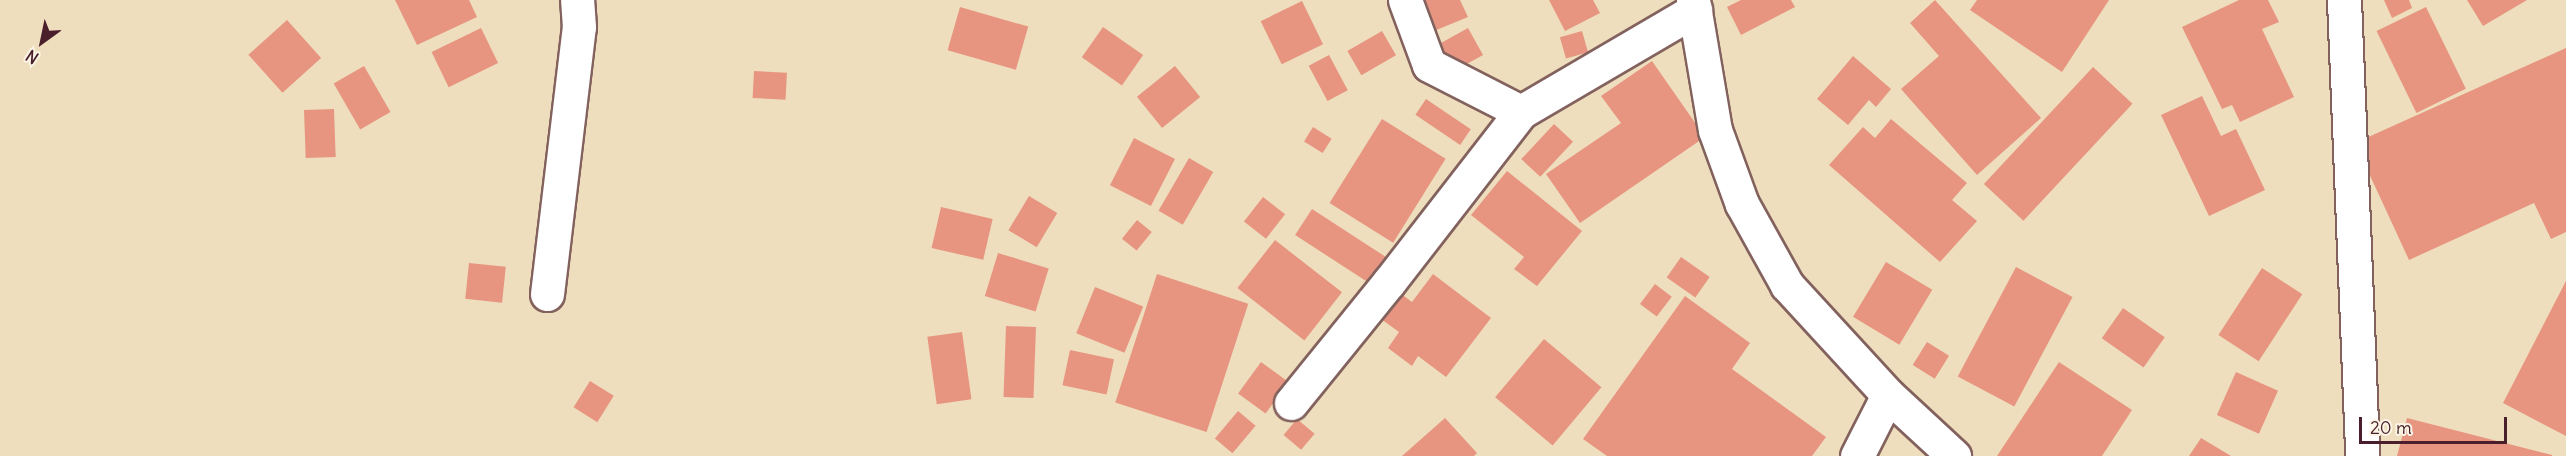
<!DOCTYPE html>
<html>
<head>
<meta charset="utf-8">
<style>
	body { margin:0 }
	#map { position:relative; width:2566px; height:456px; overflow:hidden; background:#eedebd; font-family:Delius,sans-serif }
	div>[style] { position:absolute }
	.building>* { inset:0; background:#e79580; transform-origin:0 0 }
	.roads { filter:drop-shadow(2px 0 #83625e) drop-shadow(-2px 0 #83625e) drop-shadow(0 2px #83625e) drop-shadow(0 -2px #83625e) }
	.street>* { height:33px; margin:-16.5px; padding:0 16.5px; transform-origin:16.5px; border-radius:16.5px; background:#fff }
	span { translate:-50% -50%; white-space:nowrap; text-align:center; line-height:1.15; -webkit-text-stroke:4.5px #fcf5e5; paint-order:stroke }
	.north { position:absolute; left:12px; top:12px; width:60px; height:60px; -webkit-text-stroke:4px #fcf5e5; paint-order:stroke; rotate:213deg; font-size:16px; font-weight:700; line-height:24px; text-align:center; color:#4a1f2b }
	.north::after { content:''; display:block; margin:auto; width:21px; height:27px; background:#4a1f2b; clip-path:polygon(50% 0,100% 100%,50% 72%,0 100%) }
	.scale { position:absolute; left:2359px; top:417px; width:148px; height:27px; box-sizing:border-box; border:3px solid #4a1f2b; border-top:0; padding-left:8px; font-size:18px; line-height:21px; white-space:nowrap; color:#4a1f2b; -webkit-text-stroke:4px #fcf5e5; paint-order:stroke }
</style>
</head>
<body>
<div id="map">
	<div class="building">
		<i style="clip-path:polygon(395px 0,469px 0,477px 17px,417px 45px)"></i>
		<i style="clip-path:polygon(1425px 0,1460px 0,1468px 17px,1434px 31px,1422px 1px)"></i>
		<i style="clip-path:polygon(1549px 0,1593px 0,1600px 13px,1565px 31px)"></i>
		<i style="clip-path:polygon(1741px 0,1791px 0,1795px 7px,1741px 35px,1727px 7px)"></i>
		<i style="clip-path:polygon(1935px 0,2041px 118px,1977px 175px,1901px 89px,1939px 56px,1910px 23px)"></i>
		<i style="clip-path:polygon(1977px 0,2109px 0,2062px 72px,1970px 10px)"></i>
		<i style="clip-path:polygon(2239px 0,2268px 0,2279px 22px,2262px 29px,2294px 97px,2240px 122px,2232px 105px,2222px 109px,2182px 27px)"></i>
		<i style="clip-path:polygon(2384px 0,2409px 0,2412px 8px,2392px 18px)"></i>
		<i style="clip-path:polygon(2467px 0,2527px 0,2483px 26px)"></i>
		<i style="left:1302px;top:1px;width:48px;height:46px;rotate:64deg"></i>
		<i style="left:960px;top:7px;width:71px;height:45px;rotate:16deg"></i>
		<i style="left:2426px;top:7px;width:91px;height:55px;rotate:64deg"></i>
		<i style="left:287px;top:20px;width:51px;height:52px;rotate:48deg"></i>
		<i style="left:1103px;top:27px;width:49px;height:37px;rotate:35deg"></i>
		<i style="left:481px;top:28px;width:39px;height:55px;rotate:64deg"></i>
		<i style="left:1468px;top:28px;width:31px;height:34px;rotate:61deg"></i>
		<i style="left:1382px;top:31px;width:28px;height:40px;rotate:60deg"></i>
		<i style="left:1582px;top:31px;width:22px;height:23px;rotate:74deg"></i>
		<i style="clip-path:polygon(2566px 48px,2566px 232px,2551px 239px,2534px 203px,2409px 260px,2355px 143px)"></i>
		<i style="left:1329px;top:55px;width:40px;height:23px;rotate:62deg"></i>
		<i style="clip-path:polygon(1853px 56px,1891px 89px,1876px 107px,1869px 100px,1848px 125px,1817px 99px)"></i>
		<i style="clip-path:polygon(1652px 61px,1705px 137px,1580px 223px,1546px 174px,1621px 123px,1601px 96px)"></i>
		<i style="left:364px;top:66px;width:53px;height:35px;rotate:60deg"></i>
		<i style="left:1175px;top:66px;width:40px;height:49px;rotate:51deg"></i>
		<i style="left:2093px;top:67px;width:54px;height:160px;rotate:43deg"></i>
		<i style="left:754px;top:71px;width:33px;height:27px;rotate:3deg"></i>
		<i style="clip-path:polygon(2202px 96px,2221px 136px,2236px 129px,2265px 190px,2209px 216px,2161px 115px)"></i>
		<i style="left:1426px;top:99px;width:54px;height:19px;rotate:34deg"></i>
		<i style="left:334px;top:109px;width:48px;height:30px;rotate:88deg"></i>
		<i style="left:1382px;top:119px;width:75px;height:99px;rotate:32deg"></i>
		<i style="clip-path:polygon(1891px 119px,1967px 183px,1952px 200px,1977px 221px,1940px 262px,1829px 165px,1863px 127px,1875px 138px)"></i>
		<i style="left:1554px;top:124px;width:26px;height:48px;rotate:43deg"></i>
		<i style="left:1313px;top:127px;width:22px;height:17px;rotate:32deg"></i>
		<i style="left:1134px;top:138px;width:46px;height:53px;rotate:27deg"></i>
		<i style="left:1189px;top:158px;width:28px;height:61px;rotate:30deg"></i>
		<i style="clip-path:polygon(1507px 171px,1582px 231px,1537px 286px,1514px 269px,1524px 257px,1471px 215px)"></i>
		<i style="left:1029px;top:196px;width:33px;height:40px;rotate:31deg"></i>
		<i style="left:1263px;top:197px;width:28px;height:31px;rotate:38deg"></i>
		<i style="left:941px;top:207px;width:53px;height:42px;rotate:13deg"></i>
		<i style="left:1312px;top:209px;width:91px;height:31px;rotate:33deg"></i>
		<i style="left:1137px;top:220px;width:19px;height:24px;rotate:39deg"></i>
		<i style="left:1275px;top:240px;width:85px;height:61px;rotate:38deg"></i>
		<i style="left:998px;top:253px;width:53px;height:45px;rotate:17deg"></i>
		<i style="left:1681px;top:257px;width:35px;height:25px;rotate:35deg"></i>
		<i style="left:1886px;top:262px;width:54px;height:64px;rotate:31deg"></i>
		<i style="left:469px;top:263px;width:37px;height:36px;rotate:6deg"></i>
		<i style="left:2016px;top:267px;width:64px;height:124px;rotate:28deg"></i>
		<i style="left:2262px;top:268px;width:48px;height:80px;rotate:33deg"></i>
		<i style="left:1157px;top:274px;width:96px;height:135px;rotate:18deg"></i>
		<i style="clip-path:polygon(1433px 274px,1491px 318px,1446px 377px,1418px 356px,1412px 366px,1388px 348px,1399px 332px,1381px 319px,1400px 293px,1412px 302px)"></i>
		<i style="clip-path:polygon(2566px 281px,2566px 436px,2503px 403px)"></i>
		<i style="left:1655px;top:284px;width:21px;height:25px;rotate:37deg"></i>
		<i style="left:1095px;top:287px;width:52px;height:50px;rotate:22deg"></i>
		<i style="clip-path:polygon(1685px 296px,1750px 343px,1732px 369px,1826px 437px,1812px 456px,1607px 456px,1583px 439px)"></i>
		<i style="left:2123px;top:308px;width:51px;height:37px;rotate:35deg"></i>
		<i style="left:1006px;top:326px;width:30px;height:71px;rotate:2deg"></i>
		<i style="left:962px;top:332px;width:68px;height:35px;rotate:82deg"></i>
		<i style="left:1544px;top:339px;width:75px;height:76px;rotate:40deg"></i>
		<i style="left:1927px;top:342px;width:26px;height:27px;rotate:32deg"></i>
		<i style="left:1070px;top:350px;width:45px;height:36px;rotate:12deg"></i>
		<i style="left:1261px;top:362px;width:34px;height:39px;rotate:36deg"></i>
		<i style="clip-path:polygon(2059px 362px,2132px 410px,2102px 456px,1997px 456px)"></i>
		<i style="left:2236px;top:372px;width:46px;height:47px;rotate:24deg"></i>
		<i style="left:590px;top:381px;width:28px;height:31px;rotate:32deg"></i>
		<i style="left:1238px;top:411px;width:23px;height:36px;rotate:40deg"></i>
		<i style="clip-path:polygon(1445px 418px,1477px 453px,1474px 456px,1402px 456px)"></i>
		<i style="clip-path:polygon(2407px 418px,2552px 455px,2552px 456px,2397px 456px)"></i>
		<i style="left:1297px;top:419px;width:23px;height:21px;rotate:40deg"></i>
		<i style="clip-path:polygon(2201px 438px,2231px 456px,2189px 456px)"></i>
	</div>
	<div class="roads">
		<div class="street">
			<i style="left:1405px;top:0;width:69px;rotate:69.7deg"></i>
			<i style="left:1429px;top:65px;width:103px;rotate:27.1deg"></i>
			<i style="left:1693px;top:0;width:132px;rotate:80.4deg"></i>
			<i style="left:1715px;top:130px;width:79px;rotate:70deg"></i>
			<i style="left:1742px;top:204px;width:93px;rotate:60.9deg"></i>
			<i style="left:1787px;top:285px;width:149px;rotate:47.4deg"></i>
			<i style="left:1888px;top:395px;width:90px;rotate:42.7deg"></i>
			<i style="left:2344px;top:0;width:456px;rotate:87.7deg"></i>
			<i style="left:547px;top:294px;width:269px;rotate:-83.2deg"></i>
			<i style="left:579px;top:27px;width:27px;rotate:-94deg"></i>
			<i style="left:1291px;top:403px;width:156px;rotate:-51deg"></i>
			<i style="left:1389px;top:282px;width:215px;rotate:-52.2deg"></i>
			<i style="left:1521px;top:112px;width:202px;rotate:-30.4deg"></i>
			<i style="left:1857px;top:456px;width:68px;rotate:-63.1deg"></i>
		</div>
	</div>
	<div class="north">N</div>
	<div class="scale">20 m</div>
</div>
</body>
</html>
